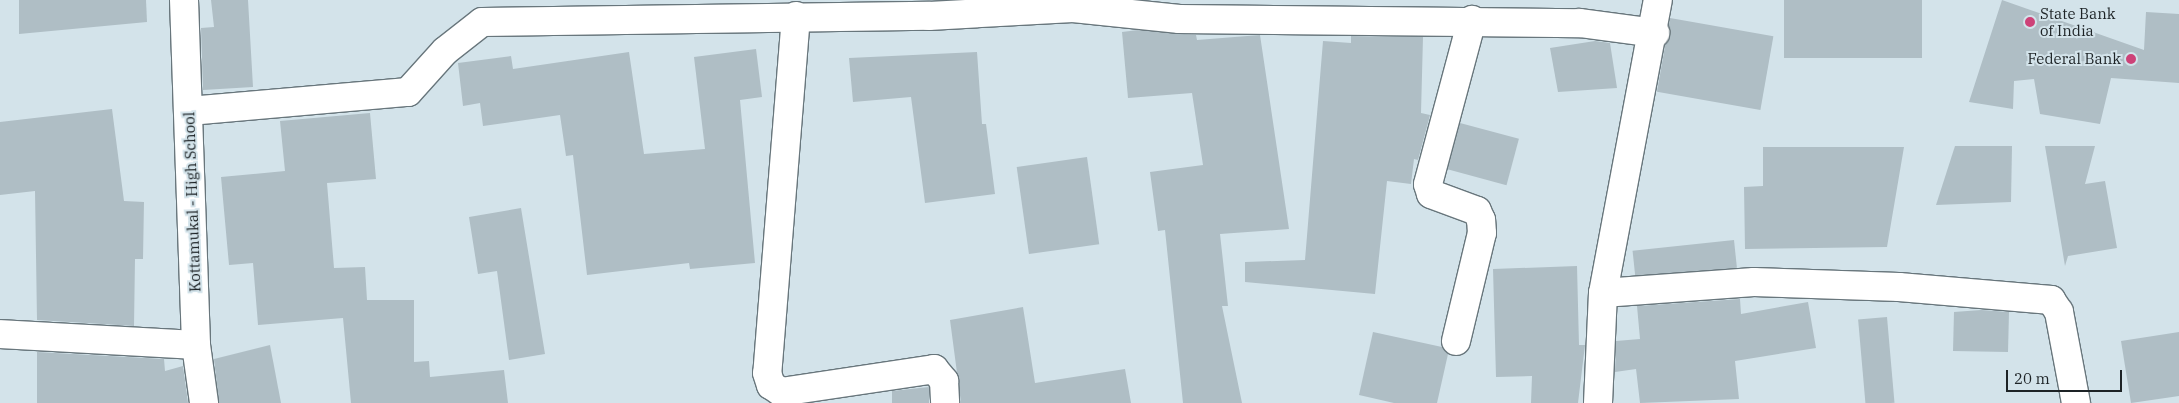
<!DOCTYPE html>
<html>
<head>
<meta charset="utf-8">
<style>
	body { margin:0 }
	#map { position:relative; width:2179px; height:403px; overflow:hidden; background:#d3e3ea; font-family:"IBM Plex Serif",serif }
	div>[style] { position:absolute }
	.building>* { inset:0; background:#afbec5; transform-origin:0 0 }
	.roads { filter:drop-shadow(1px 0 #68767c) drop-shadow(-1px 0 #68767c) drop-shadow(0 1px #68767c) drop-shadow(0 -1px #68767c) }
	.street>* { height:28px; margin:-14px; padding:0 14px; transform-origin:14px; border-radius:14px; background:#fff }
	.secondary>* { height:28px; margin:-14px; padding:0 14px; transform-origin:14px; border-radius:14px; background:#fff }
	.dots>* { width:14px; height:14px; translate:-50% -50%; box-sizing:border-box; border:2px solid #d3e3ea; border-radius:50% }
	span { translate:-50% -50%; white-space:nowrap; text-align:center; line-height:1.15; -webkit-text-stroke:4px #d3e3ea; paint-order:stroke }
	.poi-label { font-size:15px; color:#1d2326 }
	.left { translate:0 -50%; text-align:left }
	.right { translate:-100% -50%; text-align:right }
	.street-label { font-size:15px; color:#1d2326 }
	.scale { position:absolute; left:2006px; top:370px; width:116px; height:22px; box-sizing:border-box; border:2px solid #1d2326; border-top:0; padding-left:6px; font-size:15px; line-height:18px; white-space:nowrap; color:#1d2326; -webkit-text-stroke:4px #d3e3ea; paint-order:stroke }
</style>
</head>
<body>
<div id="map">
	<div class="building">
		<i style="clip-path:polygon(19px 0,146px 0,147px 22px,19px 34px)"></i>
		<i style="clip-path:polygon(211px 0,248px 0,253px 87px,203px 90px,201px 28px,214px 27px)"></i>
		<i style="left:1784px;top:0;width:138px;height:58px"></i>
		<i style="clip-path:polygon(2002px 0,2144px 50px,2146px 12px,2179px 14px,2179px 83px,2111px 78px,2100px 124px,2040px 114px,2034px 79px,2014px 81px,2013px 109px,1969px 102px)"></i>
		<i style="left:1670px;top:18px;width:105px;height:75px;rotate:10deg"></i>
		<i style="clip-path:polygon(1138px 30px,1196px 35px,1197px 40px,1260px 35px,1289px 229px,1220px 234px,1228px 306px,1222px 306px,1242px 403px,1183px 403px,1165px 230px,1158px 231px,1150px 172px,1203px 165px,1192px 93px,1128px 98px,1122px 32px)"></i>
		<i style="clip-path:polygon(1351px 36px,1423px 37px,1421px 113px,1430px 115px,1418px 160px,1414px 159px,1411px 184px,1387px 181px,1375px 294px,1245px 282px,1245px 262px,1305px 260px,1323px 41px,1351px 43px)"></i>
		<i style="clip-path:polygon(1595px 41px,1610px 43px,1617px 88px,1558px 92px,1550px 48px)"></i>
		<i style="clip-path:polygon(756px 49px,762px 97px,740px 100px,755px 263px,690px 269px,689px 263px,587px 275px,573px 155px,566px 156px,560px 115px,483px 126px,480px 103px,463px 106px,458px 63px,511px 56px,513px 69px,629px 52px,644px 154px,705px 149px,694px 57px)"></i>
		<i style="clip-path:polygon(977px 52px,982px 124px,986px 124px,995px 194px,925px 203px,911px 97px,853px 102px,849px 58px)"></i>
		<i style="clip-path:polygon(112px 109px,124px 201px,144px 202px,143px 259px,135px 259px,134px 326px,37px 320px,35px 191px,0 195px,0 122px)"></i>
		<i style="clip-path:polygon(370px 113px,376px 179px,327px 183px,334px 268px,365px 267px,367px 300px,414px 300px,414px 362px,429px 361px,430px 377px,504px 370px,508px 403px,351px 403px,343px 318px,258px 325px,253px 263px,229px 265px,221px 177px,285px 171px,280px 121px)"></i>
		<i style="left:1460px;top:123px;width:61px;height:48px;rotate:15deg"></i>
		<i style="clip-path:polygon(1955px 146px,2012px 146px,2011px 202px,1936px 205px)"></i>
		<i style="clip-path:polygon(2045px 146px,2095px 146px,2085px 184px,2105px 181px,2117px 248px,2068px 256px,2065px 266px)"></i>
		<i style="clip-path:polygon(1763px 147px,1904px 147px,1887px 247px,1745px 249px,1744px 187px,1763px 186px)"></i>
		<i style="left:1087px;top:157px;width:88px;height:71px;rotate:82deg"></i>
		<i style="clip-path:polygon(521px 208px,545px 354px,509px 360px,497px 271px,478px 274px,469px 217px)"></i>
		<i style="left:1734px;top:240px;width:28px;height:102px;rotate:84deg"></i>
		<i style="clip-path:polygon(1577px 266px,1579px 345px,1585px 345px,1578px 403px,1531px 403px,1532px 376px,1496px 377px,1493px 269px)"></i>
		<i style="clip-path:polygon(1740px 299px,1741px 314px,1808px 302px,1816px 348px,1735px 361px,1739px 399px,1640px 403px,1636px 369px,1615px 372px,1616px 341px,1640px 339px,1637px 306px)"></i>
		<i style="clip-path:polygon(1023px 307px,1035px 383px,1125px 369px,1131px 403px,961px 403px,950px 320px)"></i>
		<i style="clip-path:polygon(1981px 310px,2009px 312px,2008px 352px,1953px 351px,1954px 312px)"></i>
		<i style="left:1887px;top:317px;width:86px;height:29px;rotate:85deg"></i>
		<i style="clip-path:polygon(1373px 332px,1442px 347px,1448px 354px,1437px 403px,1394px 403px,1359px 395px)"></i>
		<i style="clip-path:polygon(2179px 332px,2179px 396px,2131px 403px,2121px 341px)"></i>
		<i style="clip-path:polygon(270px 345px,281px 403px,219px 403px,214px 359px)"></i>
		<i style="clip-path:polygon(37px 352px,164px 359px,165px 371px,183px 366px,188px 403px,37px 403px)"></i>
		<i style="clip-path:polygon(929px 387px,929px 403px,892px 403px,892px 391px)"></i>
	</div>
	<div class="roads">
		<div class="street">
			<i style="left:796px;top:16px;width:358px;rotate:94.6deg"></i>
			<i style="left:767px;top:373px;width:13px;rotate:72deg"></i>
			<i style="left:771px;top:385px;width:12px;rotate:35deg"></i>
			<i style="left:781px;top:392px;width:155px;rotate:-8.5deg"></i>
			<i style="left:934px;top:369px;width:16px;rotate:50deg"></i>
			<i style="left:944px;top:381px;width:22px;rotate:87deg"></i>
			<i style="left:189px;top:111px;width:220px;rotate:-5deg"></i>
			<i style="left:408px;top:92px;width:55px;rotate:-47.9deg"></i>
			<i style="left:445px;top:51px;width:47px;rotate:-38.1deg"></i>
			<i style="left:482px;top:22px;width:447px;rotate:-0.8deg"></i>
			<i style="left:929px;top:16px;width:144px;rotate:-3.2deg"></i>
			<i style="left:1073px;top:8px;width:107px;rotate:5.9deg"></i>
			<i style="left:1179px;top:19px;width:401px;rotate:0.6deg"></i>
			<i style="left:1580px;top:23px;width:76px;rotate:7.6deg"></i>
			<i style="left:1603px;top:293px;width:151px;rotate:-4.2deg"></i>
			<i style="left:1754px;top:282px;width:145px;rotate:2deg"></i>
			<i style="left:1899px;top:287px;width:153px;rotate:4.9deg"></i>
			<i style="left:2051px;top:300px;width:14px;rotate:56deg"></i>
			<i style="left:2059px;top:312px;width:93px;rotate:79.4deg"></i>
			<i style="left:0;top:334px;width:196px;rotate:3.2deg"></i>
			<i style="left:1456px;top:341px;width:111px;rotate:-76.5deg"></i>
			<i style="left:1482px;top:233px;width:13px;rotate:-94deg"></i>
			<i style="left:1481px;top:220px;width:10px;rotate:-114deg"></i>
			<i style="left:1477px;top:211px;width:49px;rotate:-159.7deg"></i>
			<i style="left:1431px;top:194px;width:10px;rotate:-107deg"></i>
			<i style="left:1428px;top:184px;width:170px;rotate:-75deg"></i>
			<i style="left:1598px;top:403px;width:110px;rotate:-87.4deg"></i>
			<i style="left:1603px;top:293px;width:298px;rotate:-79.4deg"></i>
		</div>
		<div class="secondary">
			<i style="left:184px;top:0;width:345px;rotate:88deg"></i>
			<i style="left:196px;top:345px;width:59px;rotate:82.1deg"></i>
		</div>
	</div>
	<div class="dots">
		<i style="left:2030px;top:22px;background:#cd4278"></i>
		<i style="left:2131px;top:59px;background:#cd4278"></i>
	</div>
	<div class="poi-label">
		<span class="left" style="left:2040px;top:22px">State Bank<br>of India</span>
		<span class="right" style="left:2121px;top:59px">Federal Bank</span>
	</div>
	<div class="street-label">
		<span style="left:192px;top:202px;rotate:-92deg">Kottamukal - High School</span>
	</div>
	<div class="scale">20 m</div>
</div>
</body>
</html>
